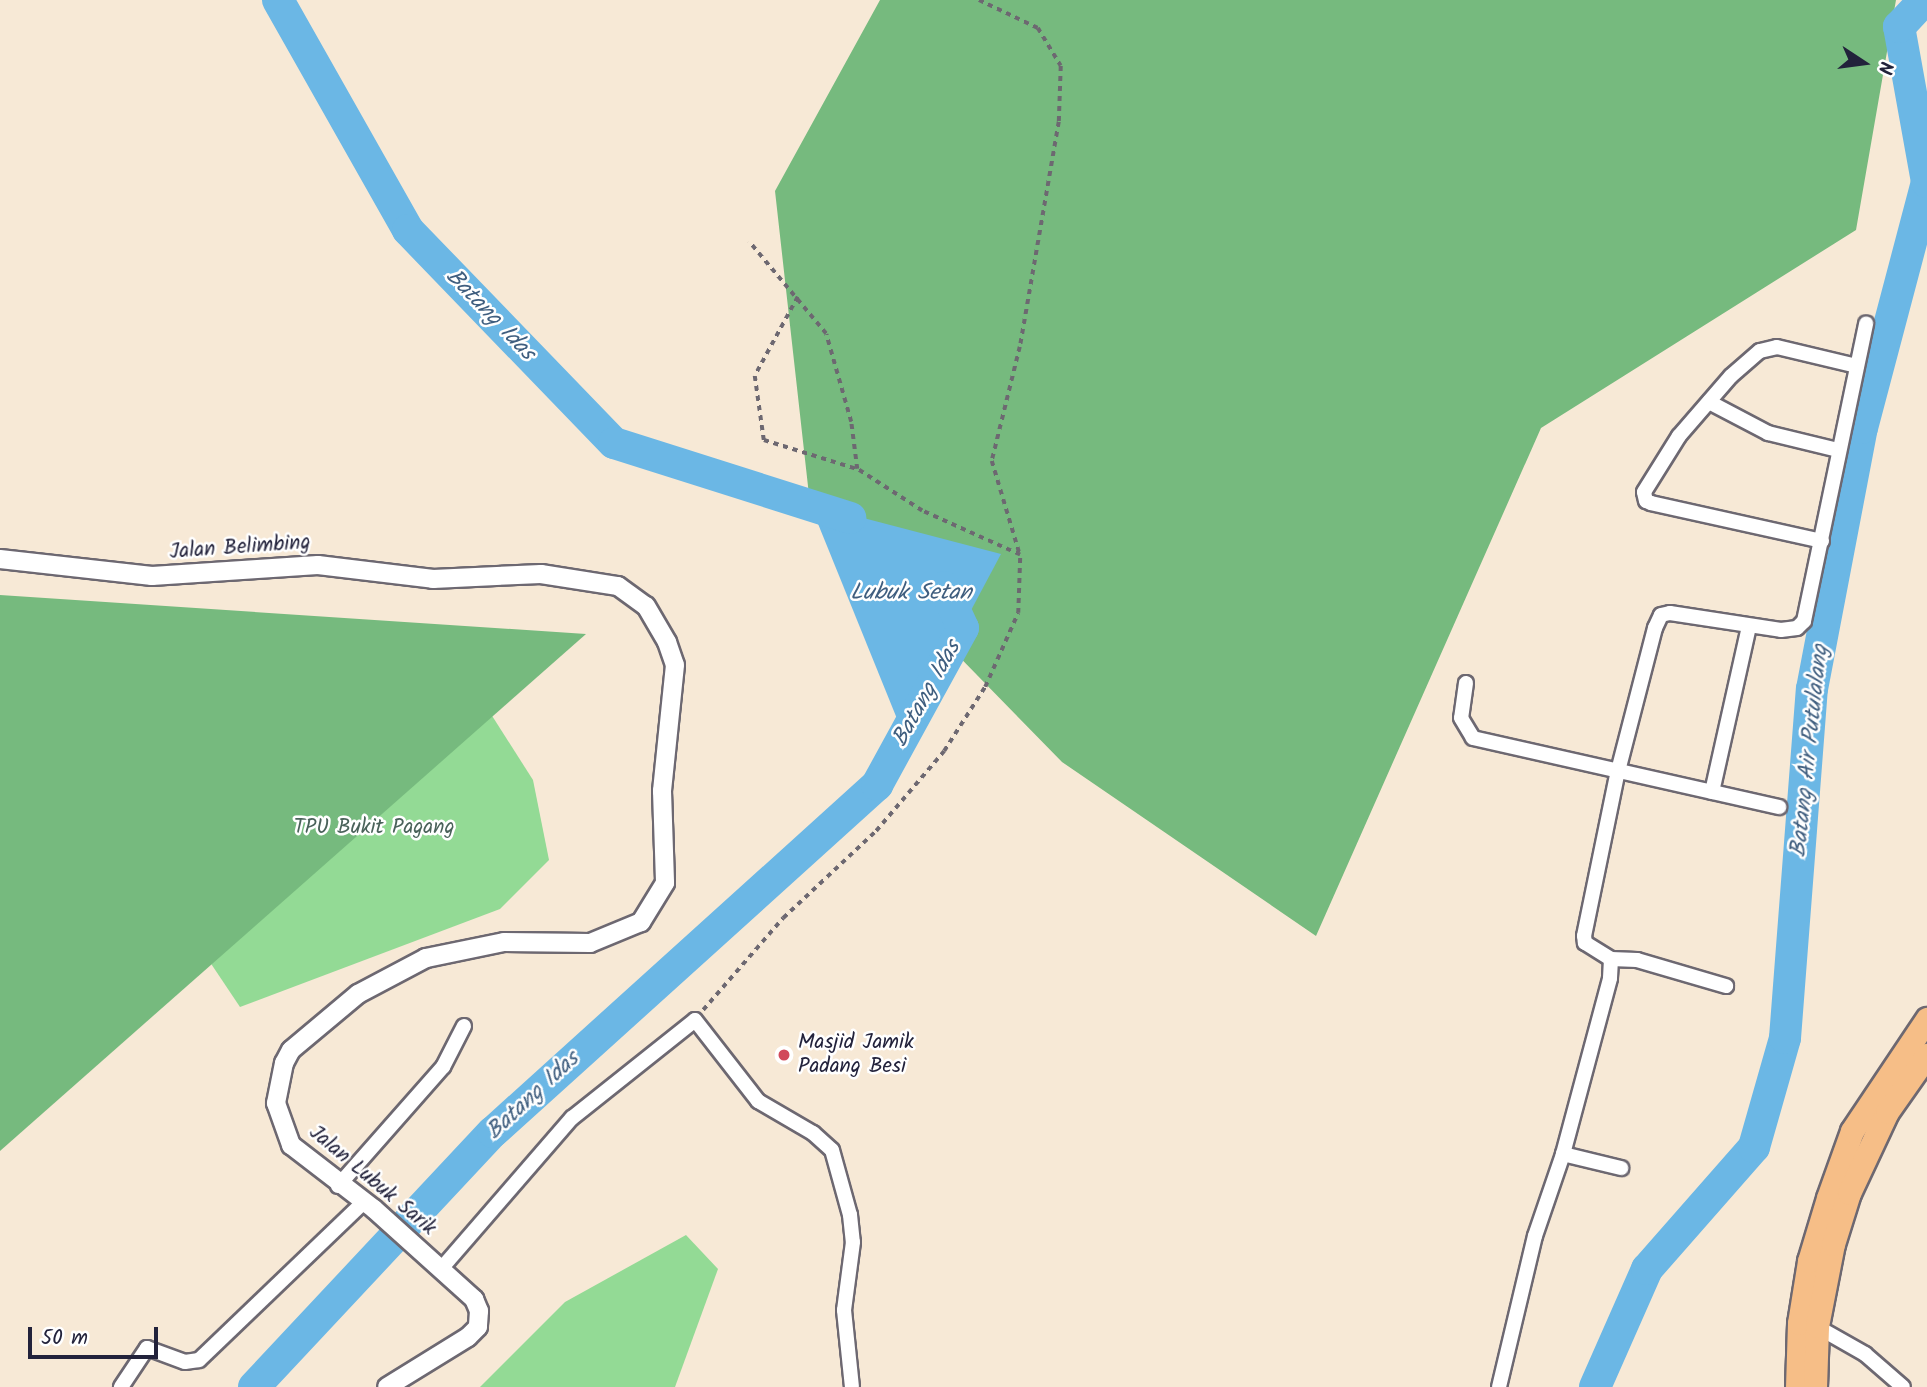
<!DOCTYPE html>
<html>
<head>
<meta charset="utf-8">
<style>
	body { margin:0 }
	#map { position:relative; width:1927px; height:1387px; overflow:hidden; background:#f7e9d6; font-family:Kalam,sans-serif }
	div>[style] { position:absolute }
	.green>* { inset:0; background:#93da95 }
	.forest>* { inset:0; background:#76ba7e }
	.water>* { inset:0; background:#6bb7e5 }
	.river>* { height:32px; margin:-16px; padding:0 16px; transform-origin:16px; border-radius:16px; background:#6bb7e5 }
	.path>* { height:3.5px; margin-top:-1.75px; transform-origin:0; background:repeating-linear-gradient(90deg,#6d6871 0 5px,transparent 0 10px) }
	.roads { filter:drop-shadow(2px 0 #6d6871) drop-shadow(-2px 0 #6d6871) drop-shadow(0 2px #6d6871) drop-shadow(0 -2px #6d6871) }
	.minor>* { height:14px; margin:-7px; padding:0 7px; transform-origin:7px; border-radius:7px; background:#fff }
	.tertiary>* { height:18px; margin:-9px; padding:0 9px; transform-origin:9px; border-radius:9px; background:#fff }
	.trunk>* { height:23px; margin:-11.5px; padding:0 11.5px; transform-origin:11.5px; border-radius:11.5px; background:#f6be87 }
	.dots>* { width:19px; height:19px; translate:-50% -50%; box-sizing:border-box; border:4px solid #fff; border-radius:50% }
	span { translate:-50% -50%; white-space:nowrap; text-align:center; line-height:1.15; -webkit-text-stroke:5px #fff; paint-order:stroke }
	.street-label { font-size:21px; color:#22223b }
	.park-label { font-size:21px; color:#4a625a }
	.poi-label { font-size:21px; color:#22223b }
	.left { translate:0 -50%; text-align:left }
	.water-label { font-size:23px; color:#3f5e7f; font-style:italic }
	.north { position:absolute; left:1829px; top:28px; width:70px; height:70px; -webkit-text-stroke:5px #fff; paint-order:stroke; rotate:103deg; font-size:19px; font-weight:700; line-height:28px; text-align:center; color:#22223b }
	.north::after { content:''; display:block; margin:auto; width:24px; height:32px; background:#22223b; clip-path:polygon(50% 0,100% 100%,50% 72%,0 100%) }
	.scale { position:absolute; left:28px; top:1327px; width:130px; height:32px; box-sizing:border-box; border:4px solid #22223b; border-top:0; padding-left:9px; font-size:21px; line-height:24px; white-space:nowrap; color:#22223b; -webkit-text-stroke:5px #fff; paint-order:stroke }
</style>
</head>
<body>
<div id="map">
	<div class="green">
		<i style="clip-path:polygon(475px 689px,533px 780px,549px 860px,500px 909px,240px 1007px,159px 886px)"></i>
		<i style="clip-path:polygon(686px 1235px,718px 1269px,675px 1387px,480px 1387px,565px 1302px)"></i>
	</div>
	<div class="forest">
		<i style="clip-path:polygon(880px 0,1896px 0,1856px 230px,1541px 428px,1316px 936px,1062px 762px,810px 504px,775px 191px)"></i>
		<i style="clip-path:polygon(0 595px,586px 634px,0 1151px)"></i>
	</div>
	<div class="water">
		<i style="clip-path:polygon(810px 504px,1001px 554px,904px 736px)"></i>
	</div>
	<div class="river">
		<i style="left:278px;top:0;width:264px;rotate:60.5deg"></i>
		<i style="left:408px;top:230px;width:296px;rotate:46deg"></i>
		<i style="left:614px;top:443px;width:248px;rotate:17.6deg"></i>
		<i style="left:254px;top:1387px;width:349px;rotate:-46.9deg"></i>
		<i style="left:493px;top:1132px;width:518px;rotate:-42.1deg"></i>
		<i style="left:877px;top:785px;width:179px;rotate:-61.3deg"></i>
		<i style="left:963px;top:628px;width:45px;rotate:-114.9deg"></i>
		<i style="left:1595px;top:1387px;width:129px;rotate:-66.2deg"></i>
		<i style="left:1647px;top:1269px;width:162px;rotate:-48.7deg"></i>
		<i style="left:1754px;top:1147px;width:113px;rotate:-74.1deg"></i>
		<i style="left:1785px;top:1038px;width:350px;rotate:-85.6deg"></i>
		<i style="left:1812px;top:689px;width:266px;rotate:-79.2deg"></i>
		<i style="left:1862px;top:428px;width:254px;rotate:-75.2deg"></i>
		<i style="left:1927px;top:182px;width:158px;rotate:-100.2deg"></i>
		<i style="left:1899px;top:27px;width:37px;rotate:-47deg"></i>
	</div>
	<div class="path">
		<i style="left:979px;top:0;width:65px;rotate:25.4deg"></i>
		<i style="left:1038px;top:28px;width:44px;rotate:58.8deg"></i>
		<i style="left:1061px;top:66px;width:56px;rotate:92deg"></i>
		<i style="left:1059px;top:122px;width:228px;rotate:99.8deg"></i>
		<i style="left:1020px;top:347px;width:117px;rotate:103.8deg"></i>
		<i style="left:992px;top:461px;width:98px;rotate:73.4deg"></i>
		<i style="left:798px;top:297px;width:90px;rotate:118.6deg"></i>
		<i style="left:755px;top:376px;width:65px;rotate:82deg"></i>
		<i style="left:764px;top:440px;width:97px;rotate:17.3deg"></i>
		<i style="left:703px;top:1010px;width:122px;rotate:-49deg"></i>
		<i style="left:783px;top:918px;width:127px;rotate:-43.1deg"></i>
		<i style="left:876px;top:831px;width:105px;rotate:-49.6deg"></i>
		<i style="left:944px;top:751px;width:76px;rotate:-57.4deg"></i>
		<i style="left:985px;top:687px;width:81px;rotate:-66deg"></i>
		<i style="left:1018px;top:613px;width:58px;rotate:-88deg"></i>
		<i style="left:1020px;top:555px;width:107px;rotate:-155.8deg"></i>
		<i style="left:922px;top:511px;width:77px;rotate:-147.1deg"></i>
		<i style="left:857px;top:469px;width:47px;rotate:-97.3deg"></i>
		<i style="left:851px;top:422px;width:91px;rotate:-105.9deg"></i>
		<i style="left:826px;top:334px;width:120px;rotate:-129.9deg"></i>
	</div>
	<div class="roads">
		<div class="minor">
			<i style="left:1709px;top:402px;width:67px;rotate:27.7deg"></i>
			<i style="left:1768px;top:433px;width:72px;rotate:13.7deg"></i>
			<i style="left:1822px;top:541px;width:175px;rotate:-167.5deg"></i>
			<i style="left:1651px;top:503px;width:5px;rotate:-158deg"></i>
			<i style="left:1646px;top:501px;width:9px;rotate:-103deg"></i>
			<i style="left:1644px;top:492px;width:66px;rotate:-58deg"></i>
			<i style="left:1679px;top:436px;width:79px;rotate:-49.1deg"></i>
			<i style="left:1731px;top:376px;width:38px;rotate:-41deg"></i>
			<i style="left:1760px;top:351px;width:17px;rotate:-13deg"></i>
			<i style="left:1777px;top:347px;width:82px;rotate:13.4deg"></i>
			<i style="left:1466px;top:683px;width:35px;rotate:98deg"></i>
			<i style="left:1461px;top:718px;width:23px;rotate:59deg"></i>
			<i style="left:1473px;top:738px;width:314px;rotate:12.7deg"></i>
			<i style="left:1712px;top:792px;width:170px;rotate:-77.4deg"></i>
			<i style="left:1611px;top:959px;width:26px;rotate:2deg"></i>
			<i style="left:1637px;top:960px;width:93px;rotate:16.3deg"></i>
			<i style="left:1563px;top:1154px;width:60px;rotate:13.6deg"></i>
			<i style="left:338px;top:1186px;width:159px;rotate:-48.6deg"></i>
			<i style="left:443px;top:1067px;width:46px;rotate:-62.9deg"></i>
			<i style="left:441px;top:1269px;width:200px;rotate:-49.1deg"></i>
			<i style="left:572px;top:1118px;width:157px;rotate:-38.5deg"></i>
			<i style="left:695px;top:1020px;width:103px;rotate:52.1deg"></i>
			<i style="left:758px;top:1101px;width:64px;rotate:30.2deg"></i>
			<i style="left:813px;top:1133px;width:25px;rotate:42deg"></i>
			<i style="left:832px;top:1150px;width:67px;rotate:74.5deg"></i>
			<i style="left:850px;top:1215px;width:27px;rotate:84deg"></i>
			<i style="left:853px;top:1242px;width:69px;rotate:97.5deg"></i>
			<i style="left:844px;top:1310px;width:77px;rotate:84.1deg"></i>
			<i style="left:1814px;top:1325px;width:59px;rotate:29.6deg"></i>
			<i style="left:1865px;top:1354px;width:50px;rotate:41deg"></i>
			<i style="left:121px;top:1387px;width:47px;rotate:-56.3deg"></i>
			<i style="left:147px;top:1348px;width:40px;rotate:20.2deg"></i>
			<i style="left:185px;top:1362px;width:14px;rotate:-8deg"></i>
			<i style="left:199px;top:1360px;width:228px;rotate:-43.8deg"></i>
			<i style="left:1499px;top:1387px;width:155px;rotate:-76.6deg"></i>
			<i style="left:1535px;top:1236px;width:87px;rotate:-71.1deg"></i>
			<i style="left:1563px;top:1154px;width:182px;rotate:-75deg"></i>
			<i style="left:1610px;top:978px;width:19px;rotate:-87deg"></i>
			<i style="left:1611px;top:959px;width:31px;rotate:-148deg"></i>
			<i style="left:1585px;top:943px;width:7px;rotate:-98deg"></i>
			<i style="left:1584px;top:936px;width:168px;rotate:-78.4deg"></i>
			<i style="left:1618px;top:771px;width:148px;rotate:-75.5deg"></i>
			<i style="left:1655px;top:628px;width:14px;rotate:-65deg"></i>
			<i style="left:1661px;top:615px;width:9px;rotate:-13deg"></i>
			<i style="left:1670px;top:613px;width:112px;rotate:8.7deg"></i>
			<i style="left:1781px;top:630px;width:16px;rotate:-7deg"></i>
			<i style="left:1797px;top:628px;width:10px;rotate:-45deg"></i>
			<i style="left:1804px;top:621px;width:304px;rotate:-78.2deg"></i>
		</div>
		<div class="tertiary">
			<i style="left:0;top:559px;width:153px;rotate:6.4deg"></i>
			<i style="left:152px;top:576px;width:166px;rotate:-3.8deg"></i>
			<i style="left:318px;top:565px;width:116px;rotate:6.9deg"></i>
			<i style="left:433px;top:579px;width:108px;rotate:-2.7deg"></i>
			<i style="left:541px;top:574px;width:78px;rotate:8.9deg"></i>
			<i style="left:618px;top:586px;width:34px;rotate:36deg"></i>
			<i style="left:646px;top:606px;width:42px;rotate:59.7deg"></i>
			<i style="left:667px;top:642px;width:24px;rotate:71deg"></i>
			<i style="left:675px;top:665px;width:127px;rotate:95.9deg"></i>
			<i style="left:662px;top:791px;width:92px;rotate:88.1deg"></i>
			<i style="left:665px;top:883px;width:46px;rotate:121.6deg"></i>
			<i style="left:641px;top:922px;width:55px;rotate:157.6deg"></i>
			<i style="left:590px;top:943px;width:86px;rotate:-179.3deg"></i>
			<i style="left:504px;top:942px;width:80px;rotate:168.4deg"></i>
			<i style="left:426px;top:958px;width:77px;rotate:152.1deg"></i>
			<i style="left:358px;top:994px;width:87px;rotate:140.1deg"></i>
			<i style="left:291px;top:1050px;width:15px;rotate:118deg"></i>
			<i style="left:284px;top:1063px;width:41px;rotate:101.3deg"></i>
			<i style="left:276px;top:1103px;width:45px;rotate:70.3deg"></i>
			<i style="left:291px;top:1145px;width:105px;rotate:37.6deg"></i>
			<i style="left:374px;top:1209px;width:135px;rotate:42deg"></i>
			<i style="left:474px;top:1299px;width:13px;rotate:67deg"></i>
			<i style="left:479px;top:1311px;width:16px;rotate:94deg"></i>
			<i style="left:478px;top:1327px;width:14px;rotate:135deg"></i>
			<i style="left:468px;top:1337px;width:95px;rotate:148.3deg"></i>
		</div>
		<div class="trunk">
			<i style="left:1797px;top:1387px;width:64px;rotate:-88.2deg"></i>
			<i style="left:1799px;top:1323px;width:63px;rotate:-80.8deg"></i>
			<i style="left:1809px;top:1261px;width:66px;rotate:-73.2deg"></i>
			<i style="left:1828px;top:1198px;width:71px;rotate:-70.3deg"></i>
			<i style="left:1852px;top:1131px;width:135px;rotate:-56.2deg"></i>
			<i style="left:1815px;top:1387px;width:61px;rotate:-88.1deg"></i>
			<i style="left:1817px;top:1326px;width:84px;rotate:-79deg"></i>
			<i style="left:1833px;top:1244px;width:53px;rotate:-72.6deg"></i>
			<i style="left:1849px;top:1193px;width:89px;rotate:-64.9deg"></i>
			<i style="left:1887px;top:1112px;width:70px;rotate:-54.9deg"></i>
		</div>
	</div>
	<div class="dots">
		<i style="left:784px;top:1055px;background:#d1495b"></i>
	</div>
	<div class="street-label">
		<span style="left:240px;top:548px;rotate:-4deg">Jalan Belimbing</span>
		<span style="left:372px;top:1181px;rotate:40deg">Jalan Lubuk Sarik</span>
	</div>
	<div class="park-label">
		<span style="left:374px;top:828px">TPU Bukit Pagang</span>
	</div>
	<div class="poi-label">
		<span class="left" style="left:798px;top:1055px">Masjid Jamik<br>Padang Besi</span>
	</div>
	<div class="water-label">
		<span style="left:490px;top:315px;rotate:46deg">Batang Idas</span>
		<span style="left:911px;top:593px">Lubuk Setan</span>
		<span style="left:927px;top:694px;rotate:-61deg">Batang Idas</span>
		<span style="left:1810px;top:751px;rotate:-84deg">Batang Air Putulalang</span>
		<span style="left:533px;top:1096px;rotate:-43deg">Batang Idas</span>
	</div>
	<div class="north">N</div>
	<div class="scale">50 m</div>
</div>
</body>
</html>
